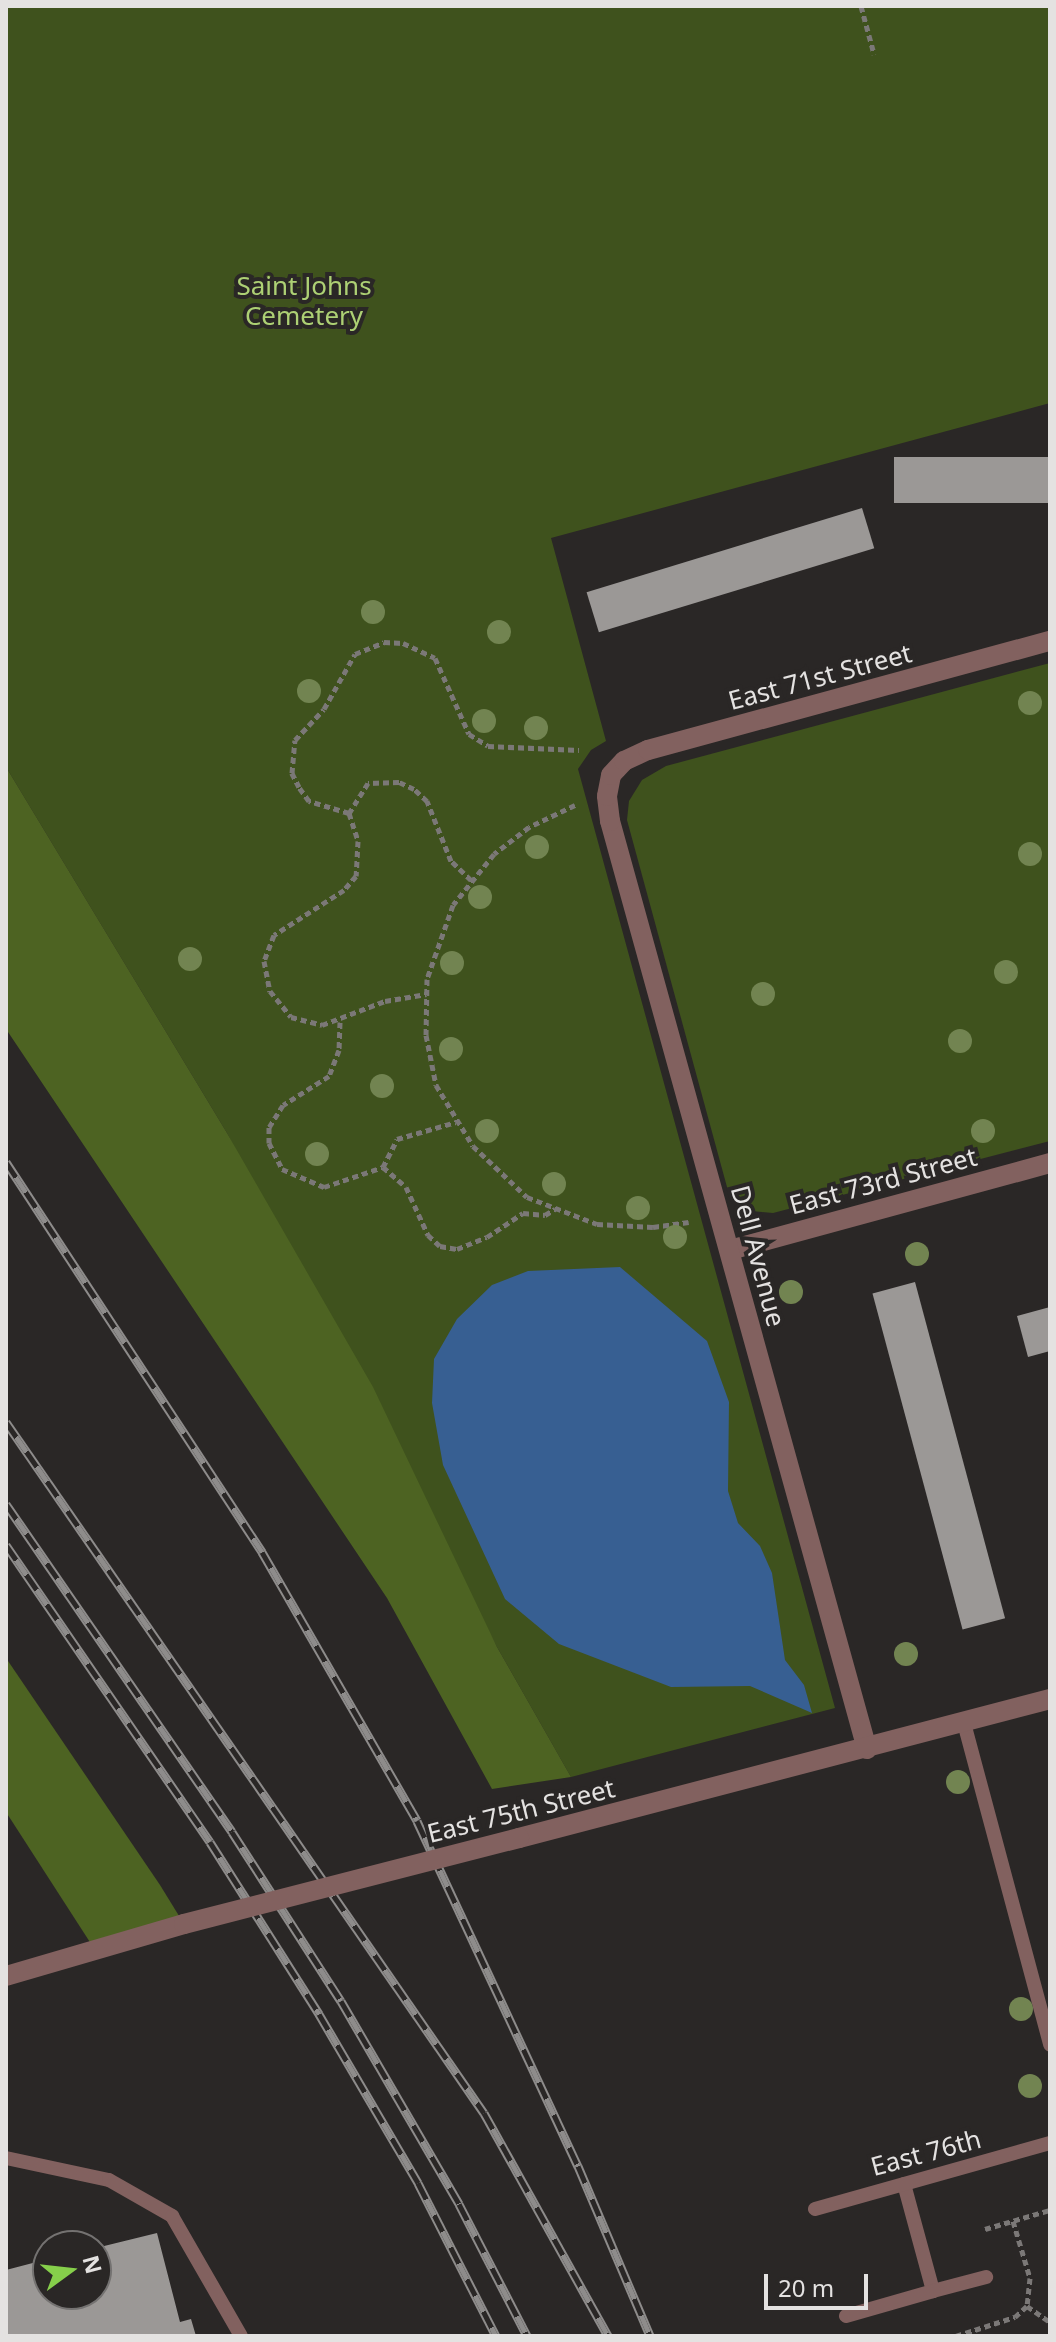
<!DOCTYPE html>
<html>
<head>
<meta charset="utf-8">
<style>
	body { margin:0 }
	#map { position:relative; width:1056px; height:2342px; overflow:hidden; background:#2a2726; font-family:"Noto Sans",sans-serif }
	div>[style] { position:absolute }
	.green>* { inset:0; background:#3f521d }
	.forest>* { inset:0; background:#4d6322 }
	.water>* { inset:0; background:#375f92 }
	.building>* { inset:0; background:#9b9896; transform-origin:0 0 }
	.path>* { height:5px; margin-top:-2.5px; transform-origin:0; background:repeating-linear-gradient(90deg,#7b7877 0 6px,transparent 0 10px) }
	.lane>* { height:14px; margin:-7px; padding:0 7px; transform-origin:7px; border-radius:7px; background:#82615f }
	.street>* { height:20px; margin:-10px; padding:0 10px; transform-origin:10px; border-radius:10px; background:#82615f }
	.rail>* { height:9px; margin-top:-4.5px; transform-origin:0; background:repeating-linear-gradient(90deg,#2a2726 0 18px,#8e8c8b 0 36px); box-sizing:border-box; border-block:2px solid #8e8c8b }
	.street-bridge>* { height:20px; margin:-10px; padding:0 10px; transform-origin:10px; border-radius:10px; background:#82615f }
	.trees>* { width:24px; height:24px; margin:-12px; border-radius:50%; background:#728451 }
	span { translate:-50% -50%; white-space:nowrap; text-align:center; line-height:1.15; -webkit-text-stroke:8px #2a2726; paint-order:stroke }
	.park-label { font-size:26px; color:#add074 }
	.street-label { font-size:26px; color:#e4e2e1 }
	.frame { position:absolute; inset:0; border:8px solid #e4e2e1; pointer-events:none }
	.north { position:absolute; left:32px; top:2230px; width:80px; height:80px; box-sizing:border-box; background:#2a2726; border:2px solid #747271; border-radius:50%; rotate:75deg; font-size:22px; font-weight:700; line-height:32px; text-align:center; color:#e4e2e1 }
	.north::after { content:''; display:block; margin:auto; width:28px; height:36px; background:#86cf4b; clip-path:polygon(50% 0,100% 100%,50% 72%,0 100%) }
	.scale { position:absolute; left:764px; top:2274px; width:104px; height:36px; box-sizing:border-box; border:4px solid #e4e2e1; border-top:0; padding-left:10px; font-size:24px; line-height:28px; white-space:nowrap; color:#e4e2e1; -webkit-text-stroke:6px #2a2726; paint-order:stroke }
</style>
</head>
<body>
<div id="map">
	<div class="green">
		<i style="clip-path:polygon(6px 6px,1050px 6px,1050px 403px,551px 538px,606px 741px,591px 750px,578px 769px,835px 1708px,571px 1777px,497px 1647px,227px 1133px,6px 767px)"></i>
		<i style="clip-path:polygon(1050px 663px,1050px 1141px,773px 1213px,752px 1211px,730px 1198px,627px 820px,629px 801px,642px 780px,666px 766px)"></i>
	</div>
	<div class="forest">
		<i style="clip-path:polygon(6px 767px,227px 1133px,373px 1387px,497px 1647px,571px 1777px,492px 1789px,387px 1598px,6px 1029px)"></i>
		<i style="clip-path:polygon(6px 1658px,160px 1885px,184px 1924px,95px 1950px,6px 1812px)"></i>
	</div>
	<div class="water">
		<i style="clip-path:polygon(620px 1267px,707px 1341px,729px 1402px,728px 1491px,738px 1523px,760px 1546px,772px 1573px,785px 1660px,804px 1685px,812px 1713px,750px 1686px,671px 1687px,559px 1644px,505px 1599px,443px 1465px,432px 1403px,434px 1359px,457px 1319px,492px 1285px,528px 1271px)"></i>
	</div>
	<div class="building">
		<i style="left:1050px;top:457px;width:46px;height:156px;rotate:90deg"></i>
		<i style="left:862px;top:508px;width:42px;height:288px;rotate:73deg"></i>
		<i style="left:915px;top:1282px;width:348px;height:44px;rotate:75deg"></i>
		<i style="clip-path:polygon(1050px 1307px,1050px 1351px,1028px 1357px,1017px 1316px)"></i>
		<i style="clip-path:polygon(157px 2233px,180px 2322px,191px 2319px,196px 2336px,6px 2336px,6px 2270px,48px 2259px,48px 2294px,96px 2294px,96px 2248px)"></i>
	</div>
	<div class="path">
		<i style="left:861px;top:6px;width:50px;rotate:74.8deg"></i>
		<i style="left:575px;top:805px;width:51px;rotate:154.4deg"></i>
		<i style="left:529px;top:827px;width:44px;rotate:142.4deg"></i>
		<i style="left:494px;top:854px;width:65px;rotate:128.8deg"></i>
		<i style="left:453px;top:905px;width:78px;rotate:109.4deg"></i>
		<i style="left:427px;top:979px;width:56px;rotate:91deg"></i>
		<i style="left:426px;top:1035px;width:51px;rotate:78.7deg"></i>
		<i style="left:436px;top:1085px;width:71px;rotate:58.8deg"></i>
		<i style="left:473px;top:1146px;width:74px;rotate:43.4deg"></i>
		<i style="left:527px;top:1197px;width:75px;rotate:21.1deg"></i>
		<i style="left:597px;top:1224px;width:56px;rotate:3.1deg"></i>
		<i style="left:653px;top:1227px;width:36px;rotate:-8deg"></i>
		<i style="left:349px;top:813px;width:29px;rotate:72deg"></i>
		<i style="left:358px;top:841px;width:35px;rotate:93deg"></i>
		<i style="left:356px;top:876px;width:18px;rotate:131deg"></i>
		<i style="left:344px;top:890px;width:83px;rotate:147.3deg"></i>
		<i style="left:274px;top:935px;width:28px;rotate:111deg"></i>
		<i style="left:264px;top:961px;width:31px;rotate:79deg"></i>
		<i style="left:270px;top:991px;width:33px;rotate:51deg"></i>
		<i style="left:291px;top:1017px;width:32px;rotate:14deg"></i>
		<i style="left:322px;top:1025px;width:67px;rotate:-20.9deg"></i>
		<i style="left:385px;top:1001px;width:42px;rotate:-9.7deg"></i>
		<i style="left:471px;top:880px;width:28px;rotate:-136deg"></i>
		<i style="left:451px;top:861px;width:65px;rotate:-111.8deg"></i>
		<i style="left:427px;top:801px;width:18px;rotate:-137deg"></i>
		<i style="left:414px;top:789px;width:17px;rotate:-155deg"></i>
		<i style="left:399px;top:782px;width:31px;rotate:178deg"></i>
		<i style="left:368px;top:783px;width:36px;rotate:122deg"></i>
		<i style="left:349px;top:813px;width:42px;rotate:-163.3deg"></i>
		<i style="left:309px;top:801px;width:17px;rotate:-126deg"></i>
		<i style="left:299px;top:787px;width:16px;rotate:-117deg"></i>
		<i style="left:292px;top:773px;width:33px;rotate:-85deg"></i>
		<i style="left:295px;top:740px;width:42px;rotate:-46.9deg"></i>
		<i style="left:324px;top:709px;width:63px;rotate:-60.6deg"></i>
		<i style="left:355px;top:654px;width:31px;rotate:-22deg"></i>
		<i style="left:384px;top:642px;width:19px;rotate:3deg"></i>
		<i style="left:403px;top:643px;width:35px;rotate:25deg"></i>
		<i style="left:435px;top:658px;width:83px;rotate:65.9deg"></i>
		<i style="left:469px;top:734px;width:22px;rotate:32deg"></i>
		<i style="left:488px;top:746px;width:91px;rotate:2.5deg"></i>
		<i style="left:340px;top:1022px;width:28px;rotate:92deg"></i>
		<i style="left:339px;top:1050px;width:28px;rotate:111deg"></i>
		<i style="left:329px;top:1076px;width:54px;rotate:147.8deg"></i>
		<i style="left:283px;top:1105px;width:26px;rotate:122deg"></i>
		<i style="left:269px;top:1127px;width:16px;rotate:90deg"></i>
		<i style="left:269px;top:1143px;width:29px;rotate:63deg"></i>
		<i style="left:282px;top:1169px;width:46px;rotate:23.2deg"></i>
		<i style="left:324px;top:1187px;width:62px;rotate:-18.7deg"></i>
		<i style="left:383px;top:1167px;width:31px;rotate:-63deg"></i>
		<i style="left:397px;top:1139px;width:61px;rotate:-16.1deg"></i>
		<i style="left:383px;top:1167px;width:30px;rotate:41deg"></i>
		<i style="left:406px;top:1187px;width:53px;rotate:65.4deg"></i>
		<i style="left:428px;top:1235px;width:16px;rotate:43deg"></i>
		<i style="left:440px;top:1246px;width:17px;rotate:10deg"></i>
		<i style="left:457px;top:1249px;width:32px;rotate:-22deg"></i>
		<i style="left:487px;top:1237px;width:43px;rotate:-33.7deg"></i>
		<i style="left:523px;top:1213px;width:22px;rotate:5deg"></i>
		<i style="left:545px;top:1215px;width:12px;rotate:-31deg"></i>
		<i style="left:1013px;top:2221px;width:59px;rotate:73.4deg"></i>
		<i style="left:1030px;top:2278px;width:28px;rotate:96deg"></i>
		<i style="left:1027px;top:2306px;width:28px;rotate:35deg"></i>
		<i style="left:985px;top:2229px;width:68px;rotate:-16.3deg"></i>
		<i style="left:956px;top:2336px;width:62px;rotate:-17.9deg"></i>
		<i style="left:1015px;top:2317px;width:16px;rotate:-43deg"></i>
	</div>
	<div class="lane">
		<i style="left:964px;top:1723px;width:333px;rotate:75deg"></i>
		<i style="left:6px;top:2158px;width:105px;rotate:12.1deg"></i>
		<i style="left:109px;top:2180px;width:73px;rotate:29.7deg"></i>
		<i style="left:172px;top:2216px;width:138px;rotate:60.1deg"></i>
		<i style="left:904px;top:2184px;width:111px;rotate:74.8deg"></i>
		<i style="left:933px;top:2291px;width:55px;rotate:-14.8deg"></i>
		<i style="left:815px;top:2209px;width:244px;rotate:-15.7deg"></i>
		<i style="left:846px;top:2316px;width:91px;rotate:-16deg"></i>
	</div>
	<div class="street">
		<i style="left:730px;top:1250px;width:332px;rotate:-15.2deg"></i>
		<i style="left:867px;top:1749px;width:963px;rotate:-105.48deg"></i>
		<i style="left:610px;top:821px;width:25px;rotate:-97deg"></i>
		<i style="left:607px;top:796px;width:21px;rotate:-79deg"></i>
		<i style="left:611px;top:775px;width:19px;rotate:-47deg"></i>
		<i style="left:624px;top:761px;width:26px;rotate:-25deg"></i>
		<i style="left:648px;top:750px;width:417px;rotate:-15.2deg"></i>
		<i style="left:519px;top:1838px;width:549px;rotate:-14.67deg"></i>
		<i style="left:6px;top:1976px;width:185px;rotate:-16.3deg"></i>
	</div>
	<div class="rail">
		<i style="left:6px;top:1162px;width:467px;rotate:56.7deg"></i>
		<i style="left:262px;top:1552px;width:310px;rotate:60deg"></i>
		<i style="left:417px;top:1821px;width:381px;rotate:65deg"></i>
		<i style="left:578px;top:2166px;width:185px;rotate:67deg"></i>
		<i style="left:6px;top:1422px;width:840px;rotate:55.33deg"></i>
		<i style="left:484px;top:2113px;width:255px;rotate:60.9deg"></i>
		<i style="left:6px;top:1504px;width:398px;rotate:55.4deg"></i>
		<i style="left:232px;top:1832px;width:201px;rotate:57.2deg"></i>
		<i style="left:341px;top:2001px;width:235px;rotate:59.8deg"></i>
		<i style="left:459px;top:2204px;width:148px;rotate:62.7deg"></i>
		<i style="left:6px;top:1545px;width:360px;rotate:55.5deg"></i>
		<i style="left:210px;top:1842px;width:204px;rotate:57.6deg"></i>
		<i style="left:319px;top:2014px;width:196px;rotate:59.6deg"></i>
		<i style="left:418px;top:2183px;width:172px;rotate:63deg"></i>
	</div>
	<div class="street-bridge">
		<i style="left:184px;top:1924px;width:346px;rotate:-14.4deg"></i>
	</div>
	<div class="trees">
		<i style="left:373px;top:612px"></i>
		<i style="left:499px;top:632px"></i>
		<i style="left:309px;top:691px"></i>
		<i style="left:1030px;top:703px"></i>
		<i style="left:484px;top:721px"></i>
		<i style="left:536px;top:728px"></i>
		<i style="left:537px;top:847px"></i>
		<i style="left:1030px;top:854px"></i>
		<i style="left:480px;top:897px"></i>
		<i style="left:190px;top:959px"></i>
		<i style="left:452px;top:963px"></i>
		<i style="left:1006px;top:972px"></i>
		<i style="left:763px;top:994px"></i>
		<i style="left:960px;top:1041px"></i>
		<i style="left:451px;top:1049px"></i>
		<i style="left:382px;top:1086px"></i>
		<i style="left:487px;top:1131px"></i>
		<i style="left:983px;top:1131px"></i>
		<i style="left:317px;top:1154px"></i>
		<i style="left:554px;top:1184px"></i>
		<i style="left:638px;top:1208px"></i>
		<i style="left:675px;top:1237px"></i>
		<i style="left:917px;top:1254px"></i>
		<i style="left:791px;top:1292px"></i>
		<i style="left:906px;top:1654px"></i>
		<i style="left:958px;top:1782px"></i>
		<i style="left:1021px;top:2009px"></i>
		<i style="left:1030px;top:2086px"></i>
	</div>
	<div class="park-label">
		<span style="left:304px;top:301px">Saint Johns<br>Cemetery</span>
	</div>
	<div class="street-label">
		<span style="left:820px;top:677px;rotate:-15deg">East 71st Street</span>
		<span style="left:883px;top:1181px;rotate:-15deg">East 73rd Street</span>
		<span style="left:758px;top:1256px;rotate:75deg">Dell Avenue</span>
		<span style="left:521px;top:1811px;rotate:-14deg">East 75th Street</span>
		<span style="left:926px;top:2153px;rotate:-15deg">East 76th</span>
	</div>
	<div class="frame"></div>
	<div class="north">N</div>
	<div class="scale">20 m</div>
</div>
</body>
</html>
